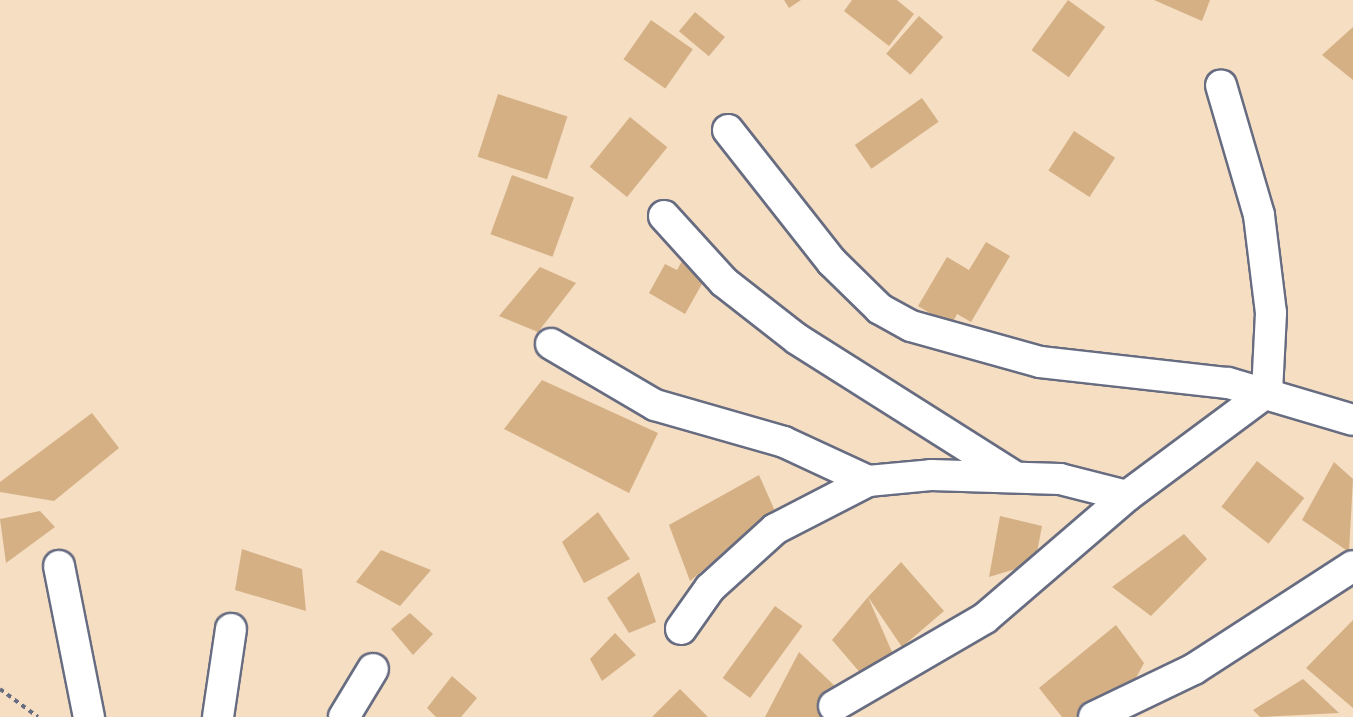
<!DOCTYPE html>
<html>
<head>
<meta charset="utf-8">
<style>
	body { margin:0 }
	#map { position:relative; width:1353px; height:717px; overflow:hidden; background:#f5dec2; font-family:"Comic Neue",sans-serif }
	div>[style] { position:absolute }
	.building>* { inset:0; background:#d5b085; transform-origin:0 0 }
	.path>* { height:4px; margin-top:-2px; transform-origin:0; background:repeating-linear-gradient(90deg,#676c81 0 4.5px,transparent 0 9px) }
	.roads { filter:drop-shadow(2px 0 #676c81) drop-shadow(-2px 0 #676c81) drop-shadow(0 2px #676c81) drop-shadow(0 -2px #676c81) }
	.minor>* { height:30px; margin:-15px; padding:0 15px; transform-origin:15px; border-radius:15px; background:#fff }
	span { translate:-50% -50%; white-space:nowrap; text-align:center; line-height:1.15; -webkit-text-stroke:5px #fcf5e5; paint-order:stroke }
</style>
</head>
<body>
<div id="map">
	<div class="building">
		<i style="clip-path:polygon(784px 0,801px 0,789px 8px)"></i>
		<i style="clip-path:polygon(852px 0,897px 0,914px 14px,889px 46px,844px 11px)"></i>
		<i style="left:1068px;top:0;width:46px;height:62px;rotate:36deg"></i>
		<i style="clip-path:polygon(1154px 0,1210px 0,1202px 21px)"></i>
		<i style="left:695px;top:12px;width:39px;height:25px;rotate:40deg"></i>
		<i style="left:919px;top:16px;width:32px;height:50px;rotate:41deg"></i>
		<i style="left:651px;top:20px;width:51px;height:48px;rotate:35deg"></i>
		<i style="clip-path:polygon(1353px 27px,1353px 80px,1322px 55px)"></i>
		<i style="left:498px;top:94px;width:73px;height:66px;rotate:18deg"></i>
		<i style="left:922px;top:98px;width:29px;height:82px;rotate:55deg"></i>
		<i style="left:630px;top:117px;width:48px;height:64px;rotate:39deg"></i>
		<i style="left:1074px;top:131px;width:49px;height:47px;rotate:33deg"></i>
		<i style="left:512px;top:175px;width:66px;height:63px;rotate:20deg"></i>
		<i style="clip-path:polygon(986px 242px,1010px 256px,971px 322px,957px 314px,951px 326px,918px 306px,947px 257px,969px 270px)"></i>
		<i style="clip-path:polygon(682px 261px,707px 275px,685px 314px,649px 293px,665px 264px,677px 270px)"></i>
		<i style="clip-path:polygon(540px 267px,576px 283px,538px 332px,499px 316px)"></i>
		<i style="clip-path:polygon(542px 380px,658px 433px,629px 493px,504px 429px)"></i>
		<i style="clip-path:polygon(92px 413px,119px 448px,54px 501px,0 492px,0 482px)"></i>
		<i style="left:1257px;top:461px;width:60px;height:58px;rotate:38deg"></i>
		<i style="clip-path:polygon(1334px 462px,1353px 479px,1349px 552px,1302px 520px)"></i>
		<i style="clip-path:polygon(759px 475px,775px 511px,690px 581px,669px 525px)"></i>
		<i style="clip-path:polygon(40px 511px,55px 527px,6px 563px,0 519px)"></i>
		<i style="clip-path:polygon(598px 512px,630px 559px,584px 583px,562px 542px)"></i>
		<i style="clip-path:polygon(1000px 516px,1042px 526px,1035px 563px,989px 577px)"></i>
		<i style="clip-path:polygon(1184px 534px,1207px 559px,1151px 616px,1112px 587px)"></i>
		<i style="clip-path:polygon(242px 549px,302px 569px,306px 611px,235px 590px)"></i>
		<i style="clip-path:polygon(381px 550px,431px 570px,400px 606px,356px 582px)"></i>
		<i style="clip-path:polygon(901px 562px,944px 611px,902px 647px,868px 597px,892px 652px,863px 676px,832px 640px,868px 597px)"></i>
		<i style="clip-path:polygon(639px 572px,656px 622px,629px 633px,607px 598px)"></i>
		<i style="left:775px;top:606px;width:34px;height:89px;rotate:36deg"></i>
		<i style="clip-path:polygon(410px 613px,433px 634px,413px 655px,391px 629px)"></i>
		<i style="clip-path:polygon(1353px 620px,1353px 708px,1306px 668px)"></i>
		<i style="clip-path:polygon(1116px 625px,1144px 663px,1131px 687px,1101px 698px,1078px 717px,1062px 717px,1039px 688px)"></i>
		<i style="clip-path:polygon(615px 633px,636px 655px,602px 681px,590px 659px)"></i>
		<i style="clip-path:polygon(799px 652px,838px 689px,823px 717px,765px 717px)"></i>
		<i style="clip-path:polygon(452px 676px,477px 698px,461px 717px,436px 717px,427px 708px)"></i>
		<i style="clip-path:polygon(1303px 679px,1339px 713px,1260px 717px,1253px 710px)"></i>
		<i style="clip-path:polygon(680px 689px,708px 717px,652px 717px)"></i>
	</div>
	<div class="path">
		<i style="left:0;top:689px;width:47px;rotate:36.4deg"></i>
	</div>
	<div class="roads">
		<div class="minor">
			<i style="left:728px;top:130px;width:168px;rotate:51.8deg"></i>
			<i style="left:832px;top:262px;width:67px;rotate:44.4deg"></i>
			<i style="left:880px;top:309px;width:35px;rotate:29deg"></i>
			<i style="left:911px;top:326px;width:134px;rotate:15.6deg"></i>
			<i style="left:1040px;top:362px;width:189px;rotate:6.4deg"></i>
			<i style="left:1228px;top:383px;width:130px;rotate:16.5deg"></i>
			<i style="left:664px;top:216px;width:89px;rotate:47.7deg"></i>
			<i style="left:724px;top:282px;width:93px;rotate:38deg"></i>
			<i style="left:797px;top:339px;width:257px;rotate:32.3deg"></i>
			<i style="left:551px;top:344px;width:121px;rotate:30.4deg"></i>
			<i style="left:655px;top:405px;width:134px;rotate:16deg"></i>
			<i style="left:784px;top:442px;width:93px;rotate:24.9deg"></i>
			<i style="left:59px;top:566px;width:154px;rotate:78.8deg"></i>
			<i style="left:681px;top:629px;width:50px;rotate:-54.7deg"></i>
			<i style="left:710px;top:588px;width:88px;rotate:-42.2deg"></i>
			<i style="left:775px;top:529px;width:105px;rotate:-27.3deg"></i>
			<i style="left:868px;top:481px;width:63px;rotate:-5.4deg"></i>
			<i style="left:931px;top:475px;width:129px;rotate:1.8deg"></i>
			<i style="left:1060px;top:479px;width:69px;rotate:14.2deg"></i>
			<i style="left:834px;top:706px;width:175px;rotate:-30.2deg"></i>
			<i style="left:985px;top:618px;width:187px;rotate:-40.7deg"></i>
			<i style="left:1127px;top:496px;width:174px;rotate:-36.6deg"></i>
			<i style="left:1267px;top:392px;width:79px;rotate:-87.1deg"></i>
			<i style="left:1271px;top:313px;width:99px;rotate:-97deg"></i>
			<i style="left:1259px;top:215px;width:135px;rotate:-106.3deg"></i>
			<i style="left:218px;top:717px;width:89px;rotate:-81.6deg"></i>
			<i style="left:344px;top:717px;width:56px;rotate:-58.9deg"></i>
			<i style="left:1094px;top:717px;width:111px;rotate:-25.6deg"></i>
			<i style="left:1194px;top:669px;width:189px;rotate:-32.9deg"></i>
		</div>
	</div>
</div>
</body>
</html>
